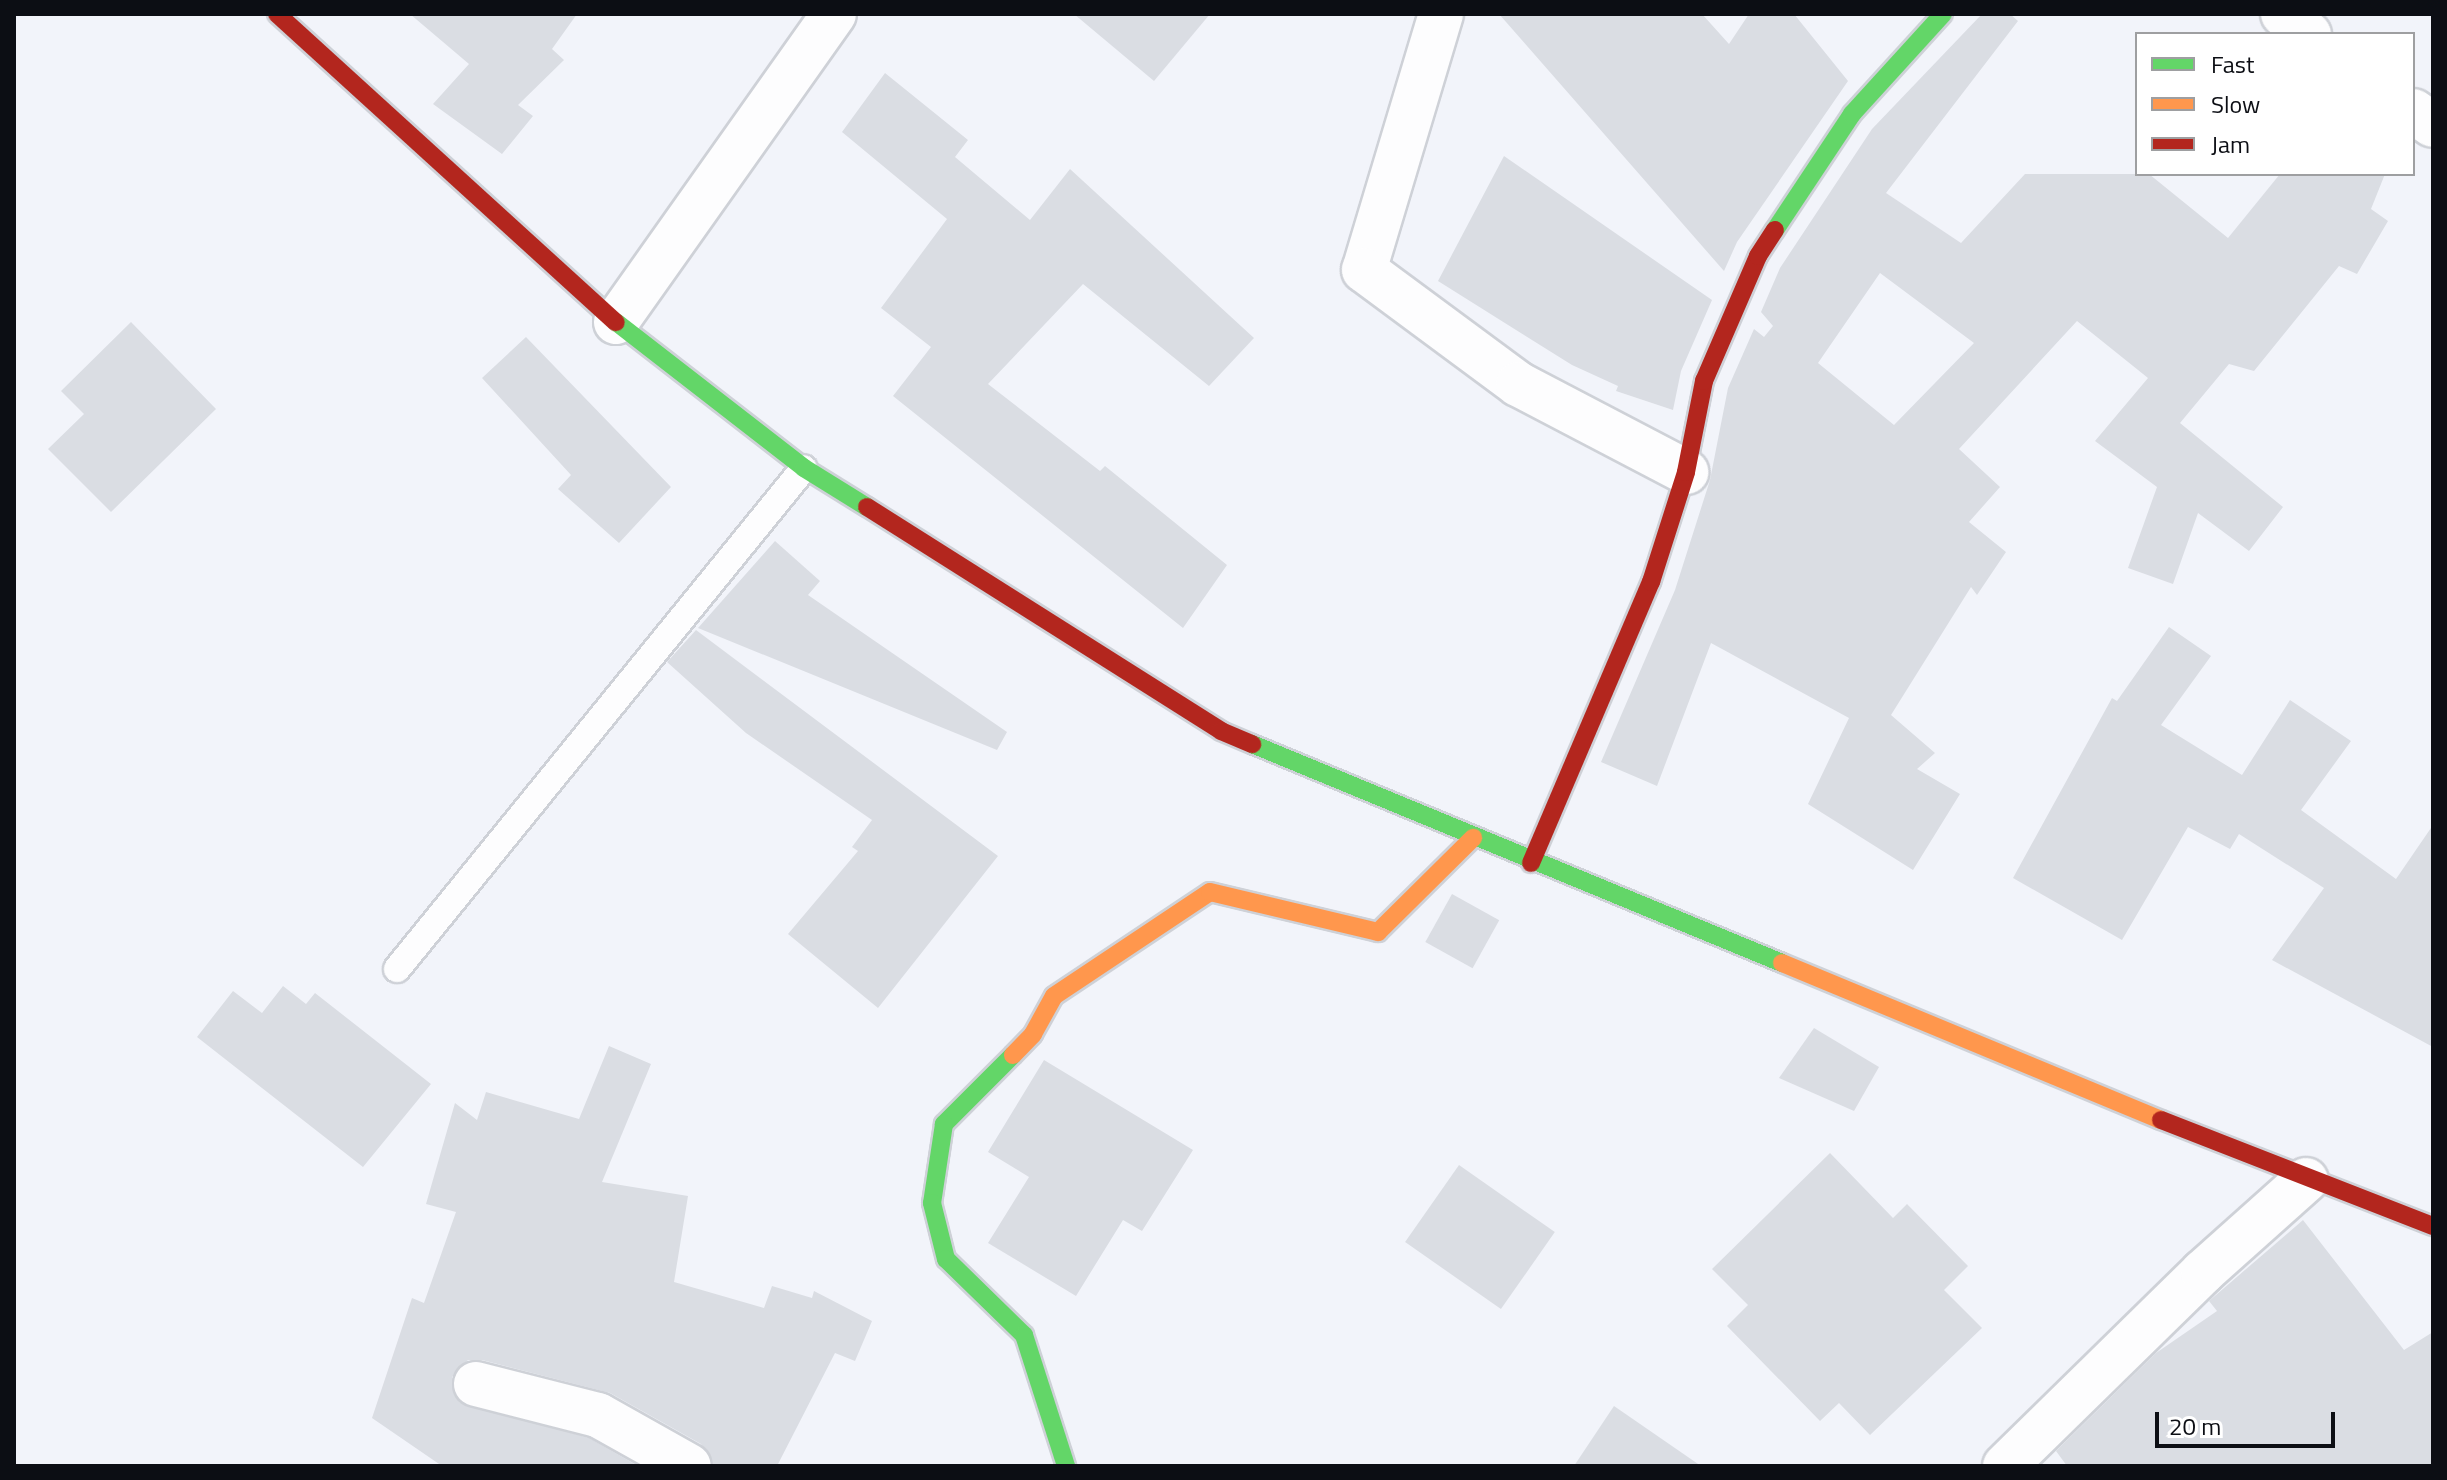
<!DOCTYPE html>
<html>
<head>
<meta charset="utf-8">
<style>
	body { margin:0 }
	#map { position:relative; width:2447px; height:1480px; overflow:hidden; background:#f2f4fa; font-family:"Titillium Web",sans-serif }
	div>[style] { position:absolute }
	.building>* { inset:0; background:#dadde3; transform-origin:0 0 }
	.roads { filter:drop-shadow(2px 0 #ced1d7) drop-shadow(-2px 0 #ced1d7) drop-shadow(0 2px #ced1d7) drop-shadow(0 -2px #ced1d7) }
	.lane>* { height:26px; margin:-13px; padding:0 13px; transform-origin:13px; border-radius:13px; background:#fdfdfe }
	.street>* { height:44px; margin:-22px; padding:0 22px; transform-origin:22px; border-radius:22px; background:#fdfdfe }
	.fast>* { height:18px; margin:-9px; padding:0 9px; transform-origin:9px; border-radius:9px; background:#63d668 }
	.slow>* { height:18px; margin:-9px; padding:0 9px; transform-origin:9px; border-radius:9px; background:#ff974d }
	.jam>* { height:18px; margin:-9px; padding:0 9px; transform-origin:9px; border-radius:9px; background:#b3261e }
	span { translate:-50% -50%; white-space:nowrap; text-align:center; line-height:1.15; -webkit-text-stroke:6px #fff; paint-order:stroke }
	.frame { position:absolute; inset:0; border:16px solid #0c0e14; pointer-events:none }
	.legend { position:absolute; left:2135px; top:32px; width:280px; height:144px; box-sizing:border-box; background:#fff; border:2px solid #9e9fa1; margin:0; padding:10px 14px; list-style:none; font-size:24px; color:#0c0e14 }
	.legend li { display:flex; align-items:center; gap:16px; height:40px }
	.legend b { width:40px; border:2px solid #9e9fa1 }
	.scale { position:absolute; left:2155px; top:1412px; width:180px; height:36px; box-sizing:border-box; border:4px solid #0c0e14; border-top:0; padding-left:10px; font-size:24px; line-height:28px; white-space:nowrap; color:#0c0e14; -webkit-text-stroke:6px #fff; paint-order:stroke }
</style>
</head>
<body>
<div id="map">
	<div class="building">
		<i style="clip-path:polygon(410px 14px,577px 14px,552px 49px,564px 60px,518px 105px,533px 116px,502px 154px,433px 104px,469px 64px)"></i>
		<i style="clip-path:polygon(1074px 14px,1210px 14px,1154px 81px)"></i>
		<i style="clip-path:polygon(1499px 14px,1702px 14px,1729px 44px,1749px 14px,1794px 14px,1848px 81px,1737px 242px,1724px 271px)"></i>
		<i style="clip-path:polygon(evenodd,1982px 14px,2010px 14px,2018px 21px,1886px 193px,1961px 243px,2025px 174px,2149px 174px,2228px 238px,2280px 174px,2385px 174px,2371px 209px,2388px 221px,2357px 274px,2339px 266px,2254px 371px,2229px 364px,2180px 423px,2283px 507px,2249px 551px,2198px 513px,2173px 584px,2128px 568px,2157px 487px,2095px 441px,2148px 378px,2077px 321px,1959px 449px,2000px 487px,1969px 522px,2006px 552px,1977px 595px,1971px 587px,1891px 715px,1935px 753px,1917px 769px,1960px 794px,1913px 870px,1808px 804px,1849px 718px,1711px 643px,1657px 786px,1601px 762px,1675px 590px,1710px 480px,1728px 388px,1754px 329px,1764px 337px,1773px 326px,1761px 312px,1780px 268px,1872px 129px,1982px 14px,1880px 273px,1974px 343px,1894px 425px,1818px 363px,1880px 273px)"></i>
		<i style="clip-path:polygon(885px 73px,968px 140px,955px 157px,1030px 220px,1070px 169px,1254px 338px,1209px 386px,1083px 284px,988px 384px,1100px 471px,1105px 466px,1227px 565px,1183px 628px,893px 396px,931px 347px,881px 308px,947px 219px,842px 132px)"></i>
		<i style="clip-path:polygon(1504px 156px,1712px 300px,1681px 371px,1673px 410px,1616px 391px,1618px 386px,1572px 365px,1438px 281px)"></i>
		<i style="clip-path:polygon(131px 322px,216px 409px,111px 512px,48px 449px,84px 414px,61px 391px)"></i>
		<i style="clip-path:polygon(526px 337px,671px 487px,619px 543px,558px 489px,571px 475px,482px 378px)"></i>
		<i style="clip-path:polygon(775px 541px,820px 581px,808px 595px,1007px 732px,997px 750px,698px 628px)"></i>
		<i style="clip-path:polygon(2169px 627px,2211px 656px,2161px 725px,2242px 775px,2290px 700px,2351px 741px,2301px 810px,2396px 879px,2433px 825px,2433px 1047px,2272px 960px,2324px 888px,2239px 834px,2230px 849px,2188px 827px,2122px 940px,2013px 878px,2112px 698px,2117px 701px)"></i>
		<i style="clip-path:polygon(696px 630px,998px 856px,878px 1008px,788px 934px,858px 851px,852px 847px,872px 820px,746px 733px,667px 662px)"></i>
		<i style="left:1452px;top:894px;width:54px;height:55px;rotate:29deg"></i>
		<i style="clip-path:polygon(283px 986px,306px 1004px,315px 993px,431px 1084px,363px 1167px,197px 1037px,233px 991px,262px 1013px)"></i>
		<i style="clip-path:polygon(1814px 1028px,1879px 1067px,1854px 1111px,1779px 1078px)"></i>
		<i style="clip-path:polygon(609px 1046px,651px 1064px,602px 1182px,688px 1196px,674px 1282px,764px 1308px,772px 1286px,812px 1298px,814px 1291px,872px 1321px,855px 1361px,835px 1353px,777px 1466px,714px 1466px,701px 1444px,610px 1393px,482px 1360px,468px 1360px,452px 1377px,459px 1402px,589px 1438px,638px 1466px,442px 1466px,372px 1418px,412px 1298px,424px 1303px,456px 1212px,426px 1204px,455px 1103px,477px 1120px,486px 1092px,579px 1119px)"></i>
		<i style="clip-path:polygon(1044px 1060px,1193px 1150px,1142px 1231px,1123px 1220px,1076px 1296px,988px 1243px,1029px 1177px,988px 1152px)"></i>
		<i style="clip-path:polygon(1830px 1153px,1893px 1218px,1907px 1204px,1968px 1266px,1944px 1290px,1982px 1328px,1870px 1435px,1839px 1403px,1820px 1421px,1727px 1326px,1748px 1305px,1712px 1269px)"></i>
		<i style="left:1459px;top:1165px;width:117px;height:94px;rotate:35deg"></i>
		<i style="clip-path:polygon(2303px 1220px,2404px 1350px,2433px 1332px,2433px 1466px,2067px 1466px,2056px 1451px,2156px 1353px,2217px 1311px,2209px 1301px)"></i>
		<i style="clip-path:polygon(1614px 1406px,1701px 1466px,1574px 1466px)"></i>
	</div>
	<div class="roads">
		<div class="lane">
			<i style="left:397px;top:969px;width:645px;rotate:-50.91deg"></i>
		</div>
		<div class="street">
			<i style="left:1441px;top:14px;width:267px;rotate:106.7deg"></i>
			<i style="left:1364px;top:270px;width:192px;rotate:36.5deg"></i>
			<i style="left:1518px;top:384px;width:190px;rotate:27.6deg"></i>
			<i style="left:2283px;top:14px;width:33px;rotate:38deg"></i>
			<i style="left:2413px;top:111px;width:24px;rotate:35deg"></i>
			<i style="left:616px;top:322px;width:377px;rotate:-54.7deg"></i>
			<i style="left:476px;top:1384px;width:126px;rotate:14.3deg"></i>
			<i style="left:598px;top:1415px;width:104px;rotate:29.3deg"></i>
			<i style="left:2005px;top:1466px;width:277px;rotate:-44.4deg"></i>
			<i style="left:2203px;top:1272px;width:138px;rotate:-41.8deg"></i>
		</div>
		<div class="fast">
			<i style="left:1775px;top:230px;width:139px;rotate:-56.4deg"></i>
			<i style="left:1852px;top:114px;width:135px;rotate:-47.7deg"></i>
			<i style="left:616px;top:322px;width:238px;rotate:37.8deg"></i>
			<i style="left:804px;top:468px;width:74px;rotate:31.8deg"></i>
			<i style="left:1252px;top:744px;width:573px;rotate:22.45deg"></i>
			<i style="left:1013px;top:1055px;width:98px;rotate:135deg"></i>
			<i style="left:944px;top:1124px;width:80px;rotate:98.6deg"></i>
			<i style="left:932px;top:1203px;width:58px;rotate:76deg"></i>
			<i style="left:946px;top:1259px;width:109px;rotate:44.3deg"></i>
			<i style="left:1024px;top:1335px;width:138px;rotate:72.2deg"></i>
		</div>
		<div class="slow">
			<i style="left:1782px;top:963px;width:410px;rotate:22.5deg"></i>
			<i style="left:1013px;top:1055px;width:29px;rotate:-46deg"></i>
			<i style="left:1033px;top:1034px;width:43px;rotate:-61.1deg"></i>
			<i style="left:1054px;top:996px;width:187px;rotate:-33.7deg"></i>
			<i style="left:1210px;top:892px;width:173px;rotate:13.4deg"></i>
			<i style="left:1378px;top:932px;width:134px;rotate:-44.7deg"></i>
		</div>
		<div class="jam">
			<i style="left:277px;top:14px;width:458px;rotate:42.3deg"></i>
			<i style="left:867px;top:507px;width:419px;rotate:32.3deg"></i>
			<i style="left:1221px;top:731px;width:34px;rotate:23deg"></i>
			<i style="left:1531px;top:863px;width:306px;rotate:-66.9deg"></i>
			<i style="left:1651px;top:582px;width:115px;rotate:-72.3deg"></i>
			<i style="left:1686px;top:472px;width:93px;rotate:-78.8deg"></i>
			<i style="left:1704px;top:381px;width:136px;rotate:-66.6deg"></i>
			<i style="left:1758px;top:256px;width:31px;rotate:-57deg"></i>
			<i style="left:2161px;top:1120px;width:292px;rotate:21.3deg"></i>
		</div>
	</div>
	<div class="frame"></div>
	<ul class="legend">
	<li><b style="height:10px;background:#63d668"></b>Fast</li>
	<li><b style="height:10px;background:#ff974d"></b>Slow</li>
	<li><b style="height:10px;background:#b3261e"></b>Jam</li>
	</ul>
	<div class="scale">20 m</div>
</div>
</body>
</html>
